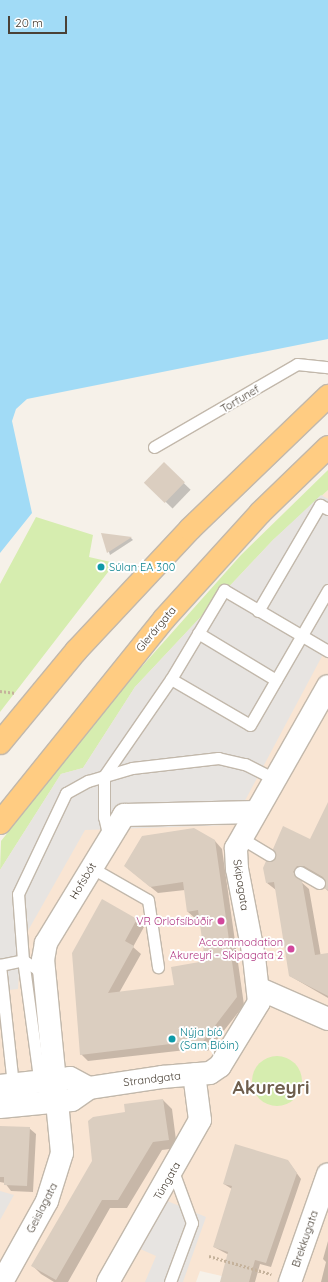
<!DOCTYPE html>
<html>
<head>
<meta charset="utf-8">
<style>
	body { margin:0 }
	#map { position:relative; width:328px; height:1282px; overflow:hidden; background:#f6f1e9; font-family:Quicksand,sans-serif }
	div>[style] { position:absolute }
	.commercial>* { inset:0; background:#f9e5d3 }
	.green>* { inset:0; background:#d6edaf }
	.round { border-radius:50% }
	.parking>* { inset:0; background:#e7e4e1 }
	.water>* { inset:0; background:#a1dbf6 }
	.shadow>* { inset:0; background:#0003; transform-origin:0 0 }
	.building>* { inset:0; background:#dbcec0; transform-origin:0 0 }
	.path>* { height:2.5px; margin-top:-1.25px; transform-origin:0; background:repeating-linear-gradient(90deg,#c5b29b 0 2px,transparent 0 4px) }
	.roads { filter:drop-shadow(1px 0 #c2b8ab) drop-shadow(-1px 0 #c2b8ab) drop-shadow(0 1px #c2b8ab) drop-shadow(0 -1px #c2b8ab) }
	.service>* { height:11px; margin:-5.5px; padding:0 5.5px; transform-origin:5.5px; border-radius:5.5px; background:#fff }
	.minor>* { height:22px; margin:-11px; padding:0 11px; transform-origin:11px; border-radius:11px; background:#fff }
	.tertiary>* { height:22px; margin:-11px; padding:0 11px; transform-origin:11px; border-radius:11px; background:#fff }
	.trunk>* { height:22px; margin:-11px; padding:0 11px; transform-origin:11px; border-radius:11px; background:#ffcc82 }
	.dots>* { width:11px; height:11px; translate:-50% -50%; box-sizing:border-box; border:2px solid #fff; border-radius:50% }
	span { translate:-50% -50%; white-space:nowrap; text-align:center; line-height:1.15; -webkit-text-stroke:4px #fff; paint-order:stroke }
	.street-label { font-size:11px; color:#4a4136 }
	.culture-label { font-size:11px; color:#0d838f }
	.left { translate:0 -50%; text-align:left }
	.hotel-label { font-size:11px; color:#b23c85 }
	.right { translate:-100% -50%; text-align:right }
	.town-label { font-size:19px; color:#6e5e4d; font-weight:700 }
	.scale { position:absolute; left:8px; top:16px; width:59px; height:18px; box-sizing:border-box; border:2px solid #4a4136; border-top:0; padding-left:5px; font-size:12px; line-height:14px; white-space:nowrap; color:#4a4136; -webkit-text-stroke:3px #fff; paint-order:stroke }
</style>
</head>
<body>
<div id="map">
	<div class="commercial">
		<i style="clip-path:polygon(328px 490px,328px 1282px,248px 1282px,200px 1271px,196px 1282px,0 1282px,0 870px,61px 774px,83px 768px,135px 687px,273px 540px)"></i>
	</div>
	<div class="green">
		<i style="clip-path:polygon(328px 470px,328px 490px,273px 540px,135px 687px,83px 768px,61px 774px,0 870px,1px 841px,129px 681px,241px 555px)"></i>
		<i style="clip-path:polygon(36px 517px,93px 535px,89px 557px,115px 563px,0 712px,0 584px)"></i>
		<i class="round" style="left:252px;top:1056px;width:50px;height:50px"></i>
	</div>
	<div class="parking">
		<i style="clip-path:polygon(321px 495px,328px 499px,328px 645px,232px 825px,85px 830px,21px 943px,18px 989px,0 991px,0 870px,61px 774px,83px 768px,135px 687px,273px 540px)"></i>
		<i style="clip-path:polygon(0 1191px,14px 1195px,0 1220px)"></i>
		<i style="clip-path:polygon(165px 1200px,206px 1217px,183px 1282px,145px 1282px,156px 1256px,138px 1248px)"></i>
	</div>
	<div class="water">
		<i style="clip-path:polygon(0 0,328px 0,328px 339px,27px 399px,16px 409px,12px 421px,32px 513px,0 553px)"></i>
	</div>
	<div class="shadow">
		<i style="left:164px;top:464px;width:37px;height:26px;rotate:44deg"></i>
		<i style="clip-path:polygon(103px 534px,131px 538px,133px 540px,110px 555px)"></i>
		<i style="clip-path:polygon(328px 825px,328px 891px,325px 888px,327px 882px,307px 872px,299px 880px,309px 889px,324px 974px,328px 966px,328px 998px,290px 976px,276px 890px,267px 883px)"></i>
		<i style="clip-path:polygon(215px 841px,222px 849px,244px 1005px,208px 1051px,195px 1049px,88px 1061px,81px 1054px,102px 901px,144px 927px,133px 947px,141px 954px,119px 993px,175px 986px,206px 962px,200px 918px,196px 919px,188px 912px,185px 890px,158px 893px,125px 866px)"></i>
		<i style="clip-path:polygon(163px 1100px,172px 1109px,177px 1148px,162px 1150px,127px 1208px,110px 1208px,68px 1282px,54px 1282px,41px 1274px,33px 1266px,126px 1113px)"></i>
		<i style="clip-path:polygon(0 1127px,29px 1128px,36px 1134px,33px 1192px,11px 1191px,5px 1183px,0 1182px)"></i>
		<i style="clip-path:polygon(288px 1161px,301px 1179px,271px 1267px,260px 1264px,255px 1282px,221px 1282px,229px 1255px,214px 1247px,232px 1189px,224px 1184px)"></i>
		<i style="clip-path:polygon(328px 1241px,328px 1282px,321px 1282px,326px 1262px,323px 1259px)"></i>
	</div>
	<div class="building">
		<i style="left:164px;top:462px;width:29px;height:29px;rotate:44deg"></i>
		<i style="clip-path:polygon(101px 533px,132px 537px,107px 553px)"></i>
		<i style="clip-path:polygon(328px 802px,328px 890px,323px 888px,326px 883px,323px 877px,304px 866px,297px 866px,293px 872px,302px 881px,315px 955px,328px 953px,328px 996px,289px 976px,274px 882px,266px 883px,263px 868px,266px 861px,275px 858px,273px 849px,283px 826px,310px 839px)"></i>
		<i style="clip-path:polygon(194px 828px,215px 840px,237px 997px,201px 1044px,187px 1042px,80px 1055px,72px 953px,102px 899px,137px 919px,125px 941px,134px 946px,108px 993px,174px 985px,171px 967px,205px 961px,198px 910px,187px 912px,183px 882px,150px 887px,124px 866px,142px 836px)"></i>
		<i style="clip-path:polygon(163px 1099px,169px 1140px,153px 1142px,118px 1200px,102px 1200px,56px 1280px,31px 1266px,92px 1161px,88px 1121px,93px 1117px,125px 1112px,124px 1104px)"></i>
		<i style="clip-path:polygon(0 1126px,30px 1127px,27px 1186px,4px 1185px,4px 1177px,0 1177px)"></i>
		<i style="clip-path:polygon(235px 1144px,288px 1160px,297px 1173px,266px 1263px,255px 1260px,249px 1282px,220px 1282px,228px 1252px,213px 1247px,232px 1186px,223px 1184px)"></i>
	</div>
	<div class="path">
		<i style="left:0;top:691px;width:16px;rotate:7deg"></i>
		<i style="left:209px;top:1256px;width:65px;rotate:16.2deg"></i>
	</div>
	<div class="roads">
		<div class="service">
			<i style="left:154px;top:447px;width:165px;rotate:-30.1deg"></i>
			<i style="left:297px;top:364px;width:31px;rotate:6deg"></i>
			<i style="left:258px;top:611px;width:123px;rotate:-59.7deg"></i>
			<i style="left:320px;top:505px;width:9px;rotate:27deg"></i>
			<i style="left:198px;top:633px;width:91px;rotate:31.1deg"></i>
			<i style="left:171px;top:679px;width:91px;rotate:30.2deg"></i>
			<i style="left:250px;top:725px;width:156px;rotate:-60deg"></i>
			<i style="left:109px;top:838px;width:22px;rotate:-103deg"></i>
			<i style="left:104px;top:817px;width:41px;rotate:-90deg"></i>
			<i style="left:104px;top:776px;width:118px;rotate:-55.4deg"></i>
			<i style="left:171px;top:679px;width:104px;rotate:-59.2deg"></i>
			<i style="left:224px;top:590px;width:121px;rotate:30.4deg"></i>
			<i style="left:241px;top:838px;width:33px;rotate:31deg"></i>
			<i style="left:92px;top:868px;width:64px;rotate:29.7deg"></i>
			<i style="left:148px;top:900px;width:68px;rotate:81.5deg"></i>
			<i style="left:300px;top:872px;width:22px;rotate:30deg"></i>
			<i style="left:13px;top:1085px;width:121px;rotate:-96.2deg"></i>
			<i style="left:0;top:965px;width:24px;rotate:-12deg"></i>
			<i style="left:23px;top:960px;width:17px;rotate:33deg"></i>
			<i style="left:37px;top:969px;width:9px;rotate:63deg"></i>
			<i style="left:40px;top:1085px;width:126px;rotate:-97.7deg"></i>
			<i style="left:23px;top:960px;width:66px;rotate:-94.3deg"></i>
			<i style="left:18px;top:894px;width:112px;rotate:-64.6deg"></i>
			<i style="left:66px;top:793px;width:25px;rotate:-29deg"></i>
			<i style="left:88px;top:781px;width:46px;rotate:-16.5deg"></i>
			<i style="left:132px;top:768px;width:87px;rotate:-6.6deg"></i>
			<i style="left:218px;top:758px;width:28px;rotate:13deg"></i>
			<i style="left:245px;top:764px;width:34px;rotate:27deg"></i>
			<i style="left:170px;top:1282px;width:63px;rotate:-69.6deg"></i>
			<i style="left:192px;top:1223px;width:55px;rotate:-110.1deg"></i>
		</div>
		<div class="minor">
			<i style="left:260px;top:989px;width:74px;rotate:23.8deg"></i>
			<i style="left:162px;top:1077px;width:48px;rotate:-4.8deg"></i>
			<i style="left:210px;top:1073px;width:12px;rotate:-35deg"></i>
			<i style="left:220px;top:1066px;width:75px;rotate:-58.6deg"></i>
			<i style="left:259px;top:1002px;width:45px;rotate:-96.3deg"></i>
			<i style="left:2px;top:1282px;width:93px;rotate:-60.9deg"></i>
			<i style="left:47px;top:1201px;width:50px;rotate:-72.6deg"></i>
			<i style="left:62px;top:1153px;width:194px;rotate:-95.6deg"></i>
			<i style="left:43px;top:960px;width:17px;rotate:-80deg"></i>
			<i style="left:46px;top:943px;width:150px;rotate:-58.6deg"></i>
			<i style="left:124px;top:815px;width:132px;rotate:-1.3deg"></i>
			<i style="left:108px;top:1282px;width:186px;rotate:-60.4deg"></i>
			<i style="left:200px;top:1120px;width:46px;rotate:-97.4deg"></i>
			<i style="left:290px;top:1282px;width:114px;rotate:-70.6deg"></i>
		</div>
		<div class="tertiary">
			<i style="left:254px;top:957px;width:90px;rotate:-100.9deg"></i>
			<i style="left:237px;top:869px;width:21px;rotate:-93deg"></i>
			<i style="left:236px;top:848px;width:186px;rotate:-60.4deg"></i>
			<i style="left:0;top:1086px;width:70px;rotate:-6.5deg"></i>
			<i style="left:70px;top:1078px;width:21px;rotate:28deg"></i>
			<i style="left:0;top:1107px;width:72px;rotate:-5.6deg"></i>
			<i style="left:72px;top:1100px;width:21px;rotate:-35deg"></i>
			<i style="left:89px;top:1088px;width:74px;rotate:-8.6deg"></i>
		</div>
		<div class="trunk">
			<i style="left:0;top:743px;width:119px;rotate:-50.4deg"></i>
			<i style="left:76px;top:651px;width:167px;rotate:-46.9deg"></i>
			<i style="left:190px;top:529px;width:192px;rotate:-43.9deg"></i>
			<i style="left:0;top:823px;width:262px;rotate:-51.2deg"></i>
			<i style="left:164px;top:619px;width:143px;rotate:-47.8deg"></i>
			<i style="left:260px;top:513px;width:95px;rotate:-44.1deg"></i>
		</div>
	</div>
	<div class="dots">
		<i style="left:101px;top:567px;background:#0f9aa8"></i>
		<i style="left:221px;top:921px;background:#d1479c"></i>
		<i style="left:291px;top:949px;background:#d1479c"></i>
		<i style="left:172px;top:1039px;background:#0f9aa8"></i>
	</div>
	<div class="street-label">
		<span style="left:240px;top:399px;rotate:-31deg">Torfunef</span>
		<span style="left:156px;top:629px;rotate:-50deg">Glerárgata</span>
		<span style="left:83px;top:881px;rotate:-59deg">Hofsbót</span>
		<span style="left:241px;top:885px;rotate:81deg">Skipagata</span>
		<span style="left:152px;top:1079px;rotate:-7deg">Strandgata</span>
		<span style="left:167px;top:1181px;rotate:-60deg">Túngata</span>
		<span style="left:42px;top:1208px;rotate:-63deg">Geislagata</span>
		<span style="left:305px;top:1239px;rotate:-71deg">Brekkugata</span>
	</div>
	<div class="culture-label">
		<span class="left" style="left:109px;top:567px">Súlan EA 300</span>
		<span class="left" style="left:180px;top:1039px">Nýja bíó<br>(Sam Bíóin)</span>
	</div>
	<div class="hotel-label">
		<span class="right" style="left:213px;top:921px">VR Orlofsíbúðir</span>
		<span class="right" style="left:283px;top:949px">Accommodation<br>Akureyri - Skipagata 2</span>
	</div>
	<div class="town-label">
		<span style="left:271px;top:1088px">Akureyri</span>
	</div>
	<div class="scale">20 m</div>
</div>
</body>
</html>
